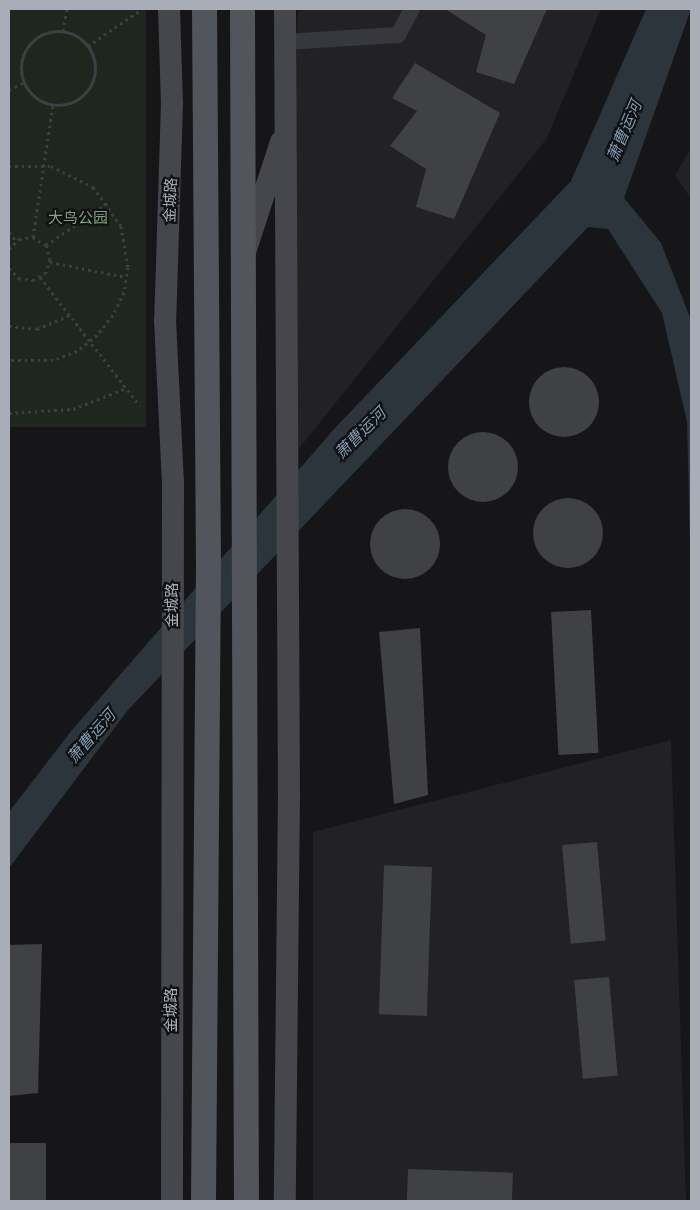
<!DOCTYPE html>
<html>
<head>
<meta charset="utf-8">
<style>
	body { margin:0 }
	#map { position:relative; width:700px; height:1210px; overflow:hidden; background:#161618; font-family:"Golos Text","Noto Sans SC",sans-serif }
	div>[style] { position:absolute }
	.built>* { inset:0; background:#222225 }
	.green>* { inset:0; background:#1e261f; transform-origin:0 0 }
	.water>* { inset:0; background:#2c353c }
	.building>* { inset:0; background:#404145; transform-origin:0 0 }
	.round { border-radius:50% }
	.path>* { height:3px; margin-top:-1.5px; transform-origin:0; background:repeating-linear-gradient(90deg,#3d3f44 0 2.5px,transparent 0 6.5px) }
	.path>.ring { margin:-1.5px; padding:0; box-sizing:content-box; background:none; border:3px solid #3d3f44; border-radius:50% }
	.street>* { height:16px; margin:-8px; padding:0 8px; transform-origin:8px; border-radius:8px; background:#37383d }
	.secondary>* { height:22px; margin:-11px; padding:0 11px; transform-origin:11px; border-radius:11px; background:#45474d }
	.primary>* { height:25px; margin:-12.5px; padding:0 12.5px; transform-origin:12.5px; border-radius:12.5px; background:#53555c }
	span { translate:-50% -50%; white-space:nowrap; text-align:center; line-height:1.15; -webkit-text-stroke:4.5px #111113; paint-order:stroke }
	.street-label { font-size:15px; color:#a8adb8 }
	.park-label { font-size:15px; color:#7fa381 }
	.water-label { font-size:16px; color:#7f9bb3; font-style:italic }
	.frame { position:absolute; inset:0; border:10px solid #a8adb8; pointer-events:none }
</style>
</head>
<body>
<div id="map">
	<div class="built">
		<i style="clip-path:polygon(298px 9px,601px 9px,547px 138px,282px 470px)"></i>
		<i style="clip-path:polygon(691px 148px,691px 199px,675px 175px)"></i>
		<i style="clip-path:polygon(671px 740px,686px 1201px,313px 1201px,313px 832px)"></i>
	</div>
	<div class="green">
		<i style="left:9px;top:9px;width:137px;height:418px"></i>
	</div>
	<div class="water">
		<i style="clip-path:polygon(646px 9px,691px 9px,624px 198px,661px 243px,691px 320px,691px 589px,687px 422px,662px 313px,608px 229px,588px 227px,128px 710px,9px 868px,9px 812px,72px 730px,335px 428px,571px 181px)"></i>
	</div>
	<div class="building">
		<i style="clip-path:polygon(445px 9px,547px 9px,514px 84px,476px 72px,486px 35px)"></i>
		<i style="clip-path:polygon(415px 63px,500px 113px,454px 219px,416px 207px,426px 169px,390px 146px,417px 111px,392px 98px)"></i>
		<i class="round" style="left:529px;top:367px;width:70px;height:70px"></i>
		<i class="round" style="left:448px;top:432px;width:70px;height:70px"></i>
		<i class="round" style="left:533px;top:498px;width:70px;height:70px"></i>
		<i class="round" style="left:370px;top:509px;width:70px;height:70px"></i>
		<i style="left:591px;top:610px;width:143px;height:40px;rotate:87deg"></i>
		<i style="clip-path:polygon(420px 628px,428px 795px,394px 804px,379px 632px)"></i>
		<i style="left:597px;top:842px;width:99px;height:35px;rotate:85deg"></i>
		<i style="left:432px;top:867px;width:149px;height:48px;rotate:92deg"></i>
		<i style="clip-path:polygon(42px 944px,38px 1093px,9px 1096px,9px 945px)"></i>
		<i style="left:609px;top:977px;width:99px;height:35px;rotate:85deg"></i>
		<i style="left:46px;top:1143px;width:58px;height:37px;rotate:90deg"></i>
		<i style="left:408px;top:1169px;width:105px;height:32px;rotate:2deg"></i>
	</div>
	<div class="path">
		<i style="left:63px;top:31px;width:22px;rotate:-80deg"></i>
		<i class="ring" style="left:21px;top:31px;width:71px;height:71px"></i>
		<i style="left:88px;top:46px;width:65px;rotate:-34.4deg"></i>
		<i style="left:9px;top:90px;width:18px;rotate:-27deg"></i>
		<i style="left:9px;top:166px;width:42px"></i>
		<i style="left:51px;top:166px;width:47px;rotate:26.6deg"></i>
		<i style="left:93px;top:187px;width:48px;rotate:54.3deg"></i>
		<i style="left:121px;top:226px;width:42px;rotate:80.3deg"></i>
		<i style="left:128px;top:267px;width:25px;rotate:99deg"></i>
		<i style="left:124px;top:292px;width:25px;rotate:116deg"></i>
		<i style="left:113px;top:315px;width:26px;rotate:129deg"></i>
		<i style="left:97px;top:335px;width:26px;rotate:141deg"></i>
		<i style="left:77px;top:351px;width:26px;rotate:159deg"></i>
		<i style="left:53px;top:360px;width:44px;rotate:180deg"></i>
		<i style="left:9px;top:232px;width:11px;rotate:52deg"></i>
		<i style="left:33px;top:237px;width:134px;rotate:-81.4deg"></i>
		<i style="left:46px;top:245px;width:75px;rotate:-34.1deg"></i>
		<i style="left:9px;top:249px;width:14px;rotate:-45deg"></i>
		<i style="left:19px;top:239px;width:14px;rotate:-8deg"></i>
		<i style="left:33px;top:237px;width:15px;rotate:32deg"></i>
		<i style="left:46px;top:245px;width:15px;rotate:74deg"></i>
		<i style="left:50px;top:259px;width:14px;rotate:107deg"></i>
		<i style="left:46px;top:272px;width:14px;rotate:146deg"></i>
		<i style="left:34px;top:280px;width:14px;rotate:-176deg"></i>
		<i style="left:20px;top:279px;width:16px;rotate:-135deg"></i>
		<i style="left:50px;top:262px;width:77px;rotate:11.2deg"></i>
		<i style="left:40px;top:277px;width:163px;rotate:52.2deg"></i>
		<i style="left:9px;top:326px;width:28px;rotate:6deg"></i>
		<i style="left:37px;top:329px;width:36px;rotate:-23deg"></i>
		<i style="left:9px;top:413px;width:64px;rotate:-3.6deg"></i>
		<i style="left:73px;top:409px;width:58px;rotate:-21.3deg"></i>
	</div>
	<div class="street">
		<i style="left:285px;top:42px;width:113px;rotate:-3.5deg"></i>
		<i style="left:398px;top:35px;width:30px;rotate:-62deg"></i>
	</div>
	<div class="secondary">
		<i style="left:169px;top:9px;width:94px;rotate:88.2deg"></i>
		<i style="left:172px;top:103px;width:217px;rotate:91.8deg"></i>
		<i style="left:165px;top:320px;width:162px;rotate:87.2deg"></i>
		<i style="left:173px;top:482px;width:719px;rotate:90.08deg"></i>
		<i style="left:285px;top:9px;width:785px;rotate:89.71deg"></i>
		<i style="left:289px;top:794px;width:407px;rotate:90.6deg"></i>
		<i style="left:246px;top:249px;width:113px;rotate:-71.9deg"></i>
	</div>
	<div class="primary">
		<i style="left:242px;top:9px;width:1192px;rotate:89.81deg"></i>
		<i style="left:203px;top:1201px;width:634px;rotate:-89.55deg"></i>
		<i style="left:208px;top:567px;width:558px;rotate:-90.41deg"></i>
	</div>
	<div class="street-label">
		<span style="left:170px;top:200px;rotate:-88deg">金城路</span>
		<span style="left:172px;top:605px;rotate:-90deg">金城路</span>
		<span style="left:171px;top:1010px;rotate:-90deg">金城路</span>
	</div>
	<div class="park-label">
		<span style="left:78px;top:218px">大鸟公园</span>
	</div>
	<div class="water-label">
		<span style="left:624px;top:131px;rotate:-67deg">萧曹运河</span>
		<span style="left:360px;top:433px;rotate:-45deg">萧曹运河</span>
		<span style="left:91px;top:736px;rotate:-49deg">萧曹运河</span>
	</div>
	<div class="frame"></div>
</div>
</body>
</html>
